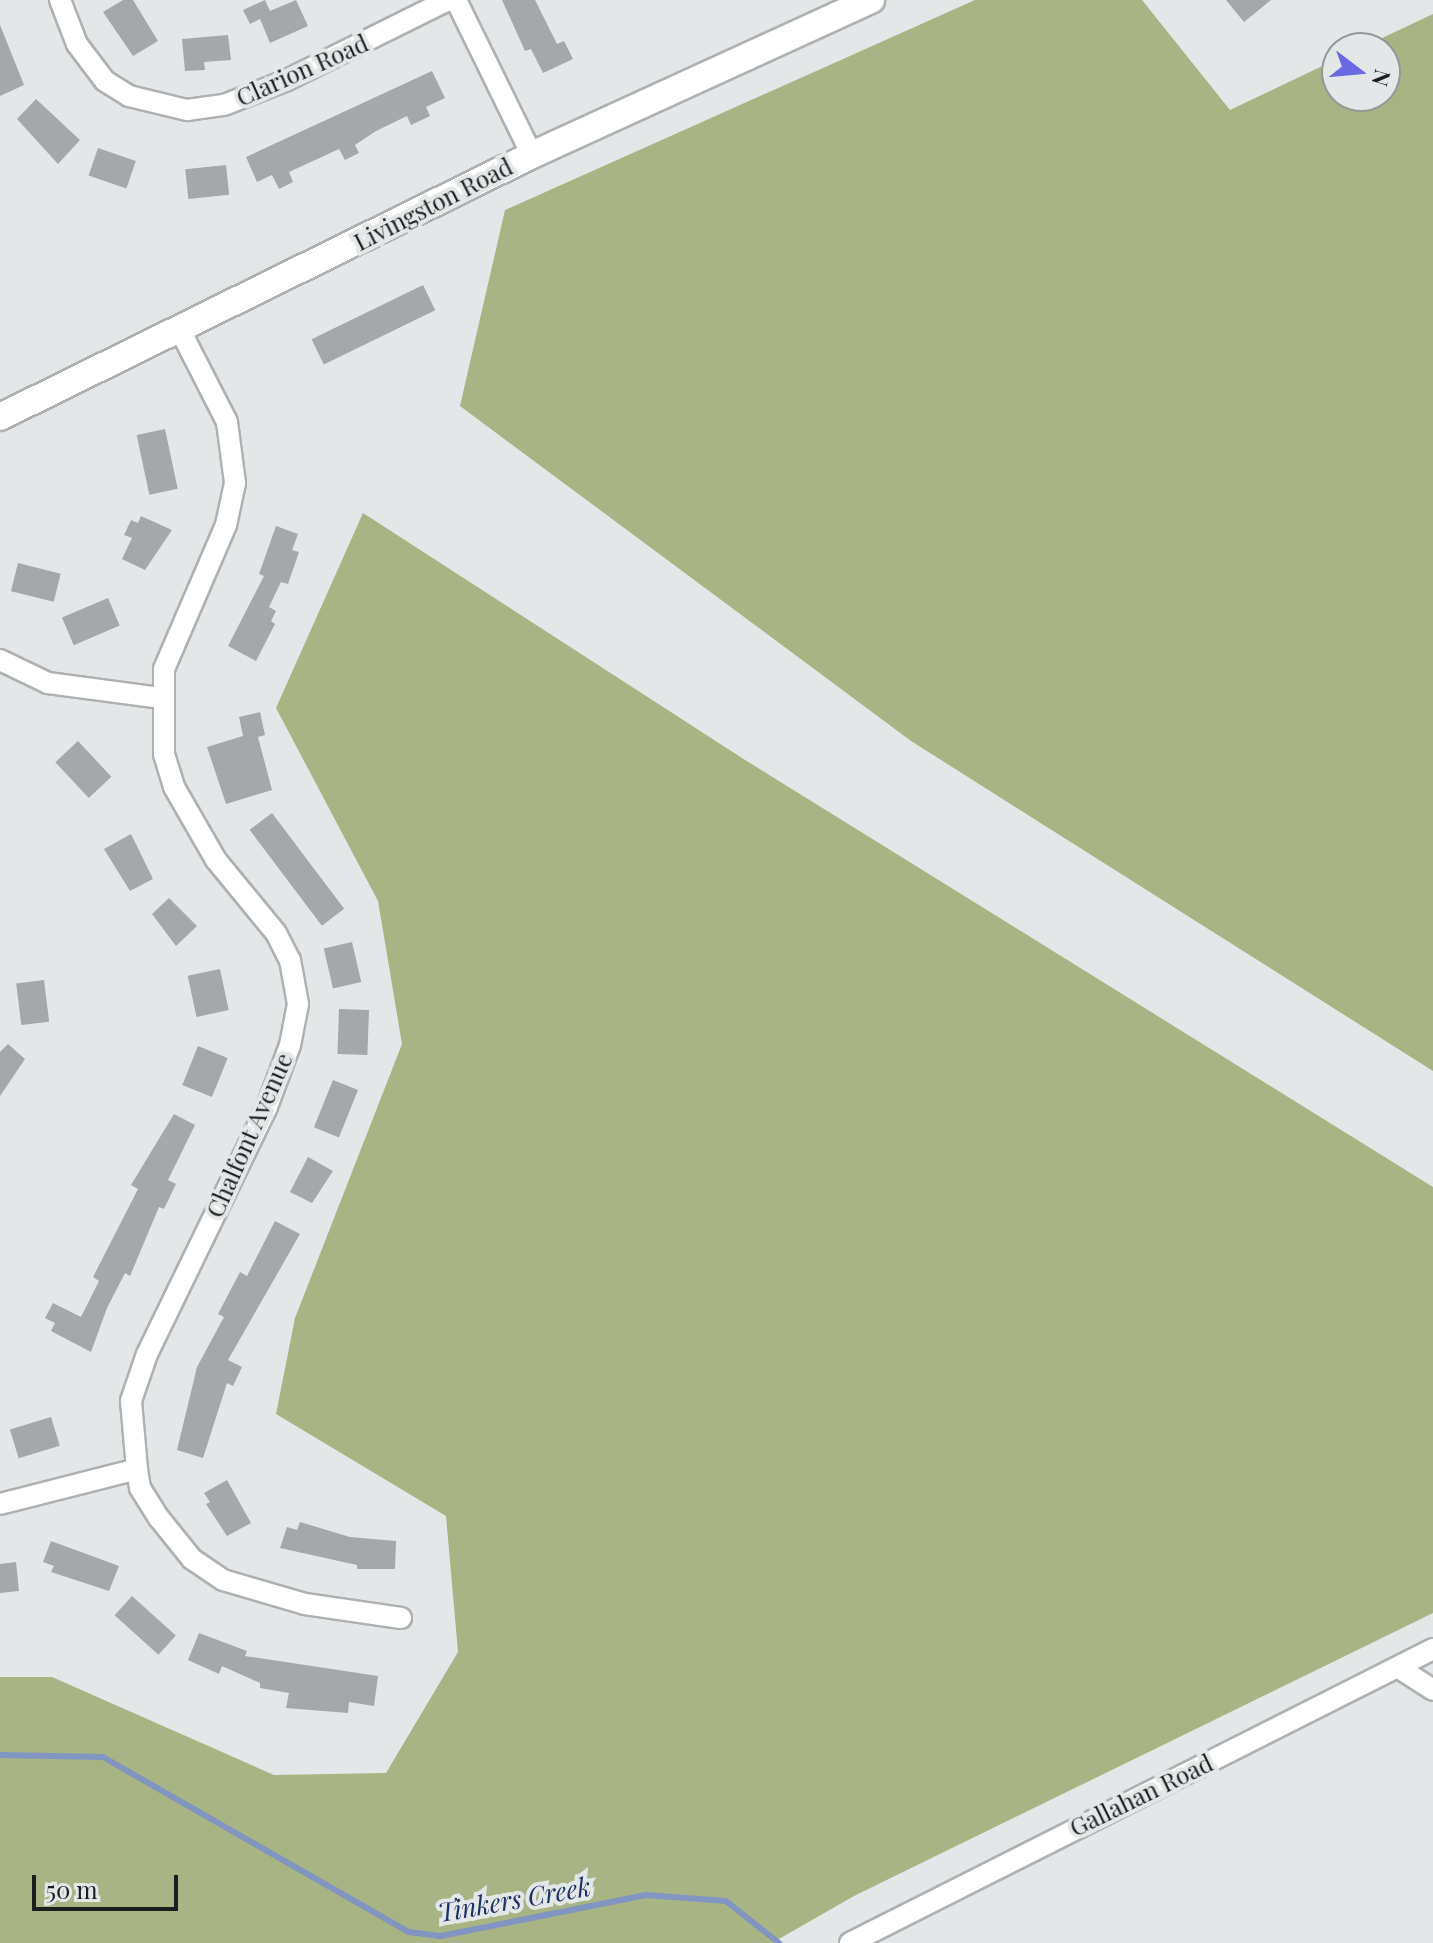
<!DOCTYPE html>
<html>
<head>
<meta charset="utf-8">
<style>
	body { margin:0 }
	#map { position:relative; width:1433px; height:1943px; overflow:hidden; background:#e4e7e8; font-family:"Playfair Display",serif }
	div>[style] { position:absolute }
	.forest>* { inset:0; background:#a8b484 }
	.stream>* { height:6px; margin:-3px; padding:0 3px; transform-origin:3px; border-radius:3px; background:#8195c0 }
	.building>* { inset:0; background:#a5a7a9; transform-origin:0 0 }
	.roads { filter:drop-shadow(2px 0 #aeb0b2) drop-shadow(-2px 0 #aeb0b2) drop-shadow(0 2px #aeb0b2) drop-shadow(0 -2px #aeb0b2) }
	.minor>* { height:20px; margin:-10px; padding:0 10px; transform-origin:10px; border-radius:10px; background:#fff }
	.major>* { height:26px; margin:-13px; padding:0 13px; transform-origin:13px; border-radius:13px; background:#fff }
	span { translate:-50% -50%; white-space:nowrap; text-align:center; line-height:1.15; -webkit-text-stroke:8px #e4e7e8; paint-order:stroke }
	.street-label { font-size:24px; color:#1c1d1e }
	.water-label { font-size:26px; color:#1c3166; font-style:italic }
	.north { position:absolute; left:1321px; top:32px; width:80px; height:80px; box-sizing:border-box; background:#e4e7e8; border:2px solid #949697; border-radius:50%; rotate:106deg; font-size:22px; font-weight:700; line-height:32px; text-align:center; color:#1c1d1e }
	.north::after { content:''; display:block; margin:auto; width:28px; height:36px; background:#6a6ae4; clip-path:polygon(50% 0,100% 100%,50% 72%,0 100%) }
	.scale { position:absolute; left:32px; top:1875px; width:146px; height:36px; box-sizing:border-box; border:4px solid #1c1d1e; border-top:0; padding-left:10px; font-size:24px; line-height:28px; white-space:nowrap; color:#1c1d1e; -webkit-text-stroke:6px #e4e7e8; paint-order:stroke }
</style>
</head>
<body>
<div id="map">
	<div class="forest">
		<i style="clip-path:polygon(975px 0,1142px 0,1230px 110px,1337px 59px,1337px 96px,1385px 96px,1385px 48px,1361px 48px,1433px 14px,1433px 1071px,911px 741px,460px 406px,505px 210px)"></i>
		<i style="clip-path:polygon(363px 513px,742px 758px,1433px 1187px,1433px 1613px,854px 1896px,772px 1943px,0 1943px,0 1677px,52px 1677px,274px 1775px,386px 1773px,458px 1652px,446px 1516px,276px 1414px,295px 1318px,402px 1044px,378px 901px,276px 708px)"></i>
	</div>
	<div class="stream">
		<i style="left:0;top:1755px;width:103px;rotate:1.1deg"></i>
		<i style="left:103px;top:1757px;width:352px;rotate:29.8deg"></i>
		<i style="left:408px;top:1932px;width:33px;rotate:7deg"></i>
		<i style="left:441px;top:1936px;width:209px;rotate:-11.3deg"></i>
		<i style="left:646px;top:1895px;width:80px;rotate:4.3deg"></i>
		<i style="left:726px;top:1901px;width:68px;rotate:38.4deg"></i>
	</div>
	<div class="building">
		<i style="clip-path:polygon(123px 0,133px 0,158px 41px,133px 56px,103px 12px)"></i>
		<i style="clip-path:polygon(265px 0,270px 11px,296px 0,308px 26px,270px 43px,260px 19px,250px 24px,243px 10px)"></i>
		<i style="clip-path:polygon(502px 0,535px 0,557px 44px,564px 41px,573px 59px,543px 73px,531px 49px,525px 51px)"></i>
		<i style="clip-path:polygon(1226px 0,1271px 0,1244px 22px)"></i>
		<i style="clip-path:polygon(0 25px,24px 85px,0 96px)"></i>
		<i style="clip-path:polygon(228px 35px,231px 60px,204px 62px,205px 70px,185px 71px,182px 39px)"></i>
		<i style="clip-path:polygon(432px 71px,445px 98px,426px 107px,430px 116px,411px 125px,407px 116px,376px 131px,355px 145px,359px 153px,345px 160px,339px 149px,289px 172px,293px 182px,279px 189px,272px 175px,257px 182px,246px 157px)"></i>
		<i style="clip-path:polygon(36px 99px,80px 140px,58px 164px,17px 119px)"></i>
		<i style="left:98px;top:148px;width:40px;height:29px;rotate:19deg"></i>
		<i style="left:226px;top:165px;width:30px;height:41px;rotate:84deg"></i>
		<i style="left:423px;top:285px;width:28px;height:124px;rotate:64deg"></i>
		<i style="left:165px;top:429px;width:61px;height:29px;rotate:78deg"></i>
		<i style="clip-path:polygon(141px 516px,172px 530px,145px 570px,122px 559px,132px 538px,124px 535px,131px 520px,138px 523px)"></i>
		<i style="clip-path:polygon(276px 526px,298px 534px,292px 550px,299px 552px,288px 584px,281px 582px,269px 607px,276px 611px,271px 621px,275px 624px,256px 661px,228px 646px,264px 576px,259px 574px)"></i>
		<i style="left:18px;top:563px;width:44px;height:29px;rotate:14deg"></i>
		<i style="left:108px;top:598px;width:30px;height:50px;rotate:67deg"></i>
		<i style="clip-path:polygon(260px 712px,265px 735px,258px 737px,272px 790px,226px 804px,207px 747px,243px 736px,239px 717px)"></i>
		<i style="left:78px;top:741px;width:49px;height:31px;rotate:47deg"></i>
		<i style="left:272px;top:813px;width:120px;height:28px;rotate:53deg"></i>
		<i style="clip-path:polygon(131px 834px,153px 879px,130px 891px,104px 849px)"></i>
		<i style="clip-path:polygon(169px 898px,197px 926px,176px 946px,152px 914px)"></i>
		<i style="left:352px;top:942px;width:41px;height:29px;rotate:77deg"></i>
		<i style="left:220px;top:969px;width:42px;height:33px;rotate:78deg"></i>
		<i style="left:44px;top:980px;width:42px;height:28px;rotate:83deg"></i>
		<i style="left:339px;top:1009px;width:30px;height:45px;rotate:2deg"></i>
		<i style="clip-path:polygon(8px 1044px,25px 1059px,0 1096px,0 1052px)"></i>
		<i style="left:198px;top:1046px;width:32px;height:42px;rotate:22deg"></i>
		<i style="left:333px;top:1080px;width:27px;height:51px;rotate:22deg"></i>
		<i style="clip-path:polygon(174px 1114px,195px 1125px,168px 1180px,176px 1184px,164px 1209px,159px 1207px,130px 1276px,125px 1273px,107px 1308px,91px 1352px,51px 1331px,55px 1323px,45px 1318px,53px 1303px,81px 1317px,99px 1281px,93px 1277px,138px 1189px,131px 1185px)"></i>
		<i style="clip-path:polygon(308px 1157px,333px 1171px,312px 1203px,290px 1192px)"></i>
		<i style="clip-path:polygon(275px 1221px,300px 1234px,228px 1360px,242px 1367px,233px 1386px,227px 1383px,203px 1458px,177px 1450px,197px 1367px,224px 1317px,218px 1314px,240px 1272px,247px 1276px)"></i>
		<i style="left:51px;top:1417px;width:30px;height:43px;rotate:73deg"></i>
		<i style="clip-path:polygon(227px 1480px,251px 1523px,227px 1536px,206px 1504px,210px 1502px,204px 1493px)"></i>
		<i style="clip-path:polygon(300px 1522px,350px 1537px,396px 1541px,395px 1569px,357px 1569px,357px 1565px,280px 1548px,287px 1527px,297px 1530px)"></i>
		<i style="clip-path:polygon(51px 1541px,119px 1566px,109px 1591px,51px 1572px,54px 1566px,43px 1562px)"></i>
		<i style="clip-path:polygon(16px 1562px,19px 1591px,0 1593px,0 1564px)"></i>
		<i style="left:132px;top:1596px;width:59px;height:26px;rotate:42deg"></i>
		<i style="clip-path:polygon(199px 1633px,247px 1651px,245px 1656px,378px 1676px,374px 1706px,349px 1702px,348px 1713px,286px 1708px,289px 1693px,260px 1688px,260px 1683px,222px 1666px,219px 1674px,188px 1660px)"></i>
	</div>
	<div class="roads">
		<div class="minor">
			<i style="left:60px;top:0;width:47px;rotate:68.9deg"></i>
			<i style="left:77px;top:44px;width:46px;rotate:52.9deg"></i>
			<i style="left:105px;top:81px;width:28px;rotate:32deg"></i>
			<i style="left:129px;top:96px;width:60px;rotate:13.6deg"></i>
			<i style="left:187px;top:110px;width:37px;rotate:-8deg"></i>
			<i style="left:224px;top:105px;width:66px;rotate:-21.5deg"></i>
			<i style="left:285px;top:81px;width:182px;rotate:-26.4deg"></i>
			<i style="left:456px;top:0;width:173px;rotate:63.9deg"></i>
			<i style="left:180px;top:330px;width:103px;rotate:62.9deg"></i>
			<i style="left:227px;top:422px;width:62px;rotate:82.5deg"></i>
			<i style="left:235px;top:483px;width:43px;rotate:102.1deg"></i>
			<i style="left:226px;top:525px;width:157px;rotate:113.3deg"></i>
			<i style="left:164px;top:669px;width:85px;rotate:90deg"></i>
			<i style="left:164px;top:754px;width:34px;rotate:73deg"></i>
			<i style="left:174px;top:787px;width:84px;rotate:60.1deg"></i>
			<i style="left:216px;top:860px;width:94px;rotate:50.6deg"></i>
			<i style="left:276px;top:933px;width:30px;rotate:63deg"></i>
			<i style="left:290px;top:960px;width:45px;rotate:79.7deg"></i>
			<i style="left:298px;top:1004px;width:42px;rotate:101deg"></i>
			<i style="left:290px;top:1045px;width:66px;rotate:110.4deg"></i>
			<i style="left:267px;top:1107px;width:275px;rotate:115.9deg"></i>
			<i style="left:147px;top:1354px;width:50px;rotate:108.8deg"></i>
			<i style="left:131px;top:1401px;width:68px;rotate:85deg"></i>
			<i style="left:137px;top:1469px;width:19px;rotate:81deg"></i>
			<i style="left:140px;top:1488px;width:36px;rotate:58deg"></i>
			<i style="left:159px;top:1518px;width:53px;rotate:51.2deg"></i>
			<i style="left:192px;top:1559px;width:37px;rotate:34deg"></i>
			<i style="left:223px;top:1580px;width:85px;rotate:16.3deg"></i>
			<i style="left:305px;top:1604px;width:97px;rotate:8.3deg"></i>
			<i style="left:0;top:660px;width:53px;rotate:25.6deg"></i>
			<i style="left:48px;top:683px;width:113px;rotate:7.6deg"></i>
			<i style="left:0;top:1504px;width:141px;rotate:-14.3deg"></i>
			<i style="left:1399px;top:1668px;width:40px;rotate:32.9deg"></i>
			<i style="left:850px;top:1943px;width:653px;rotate:-26.76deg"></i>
		</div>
		<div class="major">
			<i style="left:0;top:417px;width:593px;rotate:-26.22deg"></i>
			<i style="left:532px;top:155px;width:373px;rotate:-24.6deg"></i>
		</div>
	</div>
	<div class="street-label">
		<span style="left:302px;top:70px;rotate:-24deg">Clarion Road</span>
		<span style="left:433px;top:204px;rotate:-27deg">Livingston Road</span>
		<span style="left:249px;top:1135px;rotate:-66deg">Chalfont Avenue</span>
		<span style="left:1141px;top:1795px;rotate:-26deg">Gallahan Road</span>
	</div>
	<div class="water-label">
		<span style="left:514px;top:1899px;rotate:-10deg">Tinkers Creek</span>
	</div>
	<div class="north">N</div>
	<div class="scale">50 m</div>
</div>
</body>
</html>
